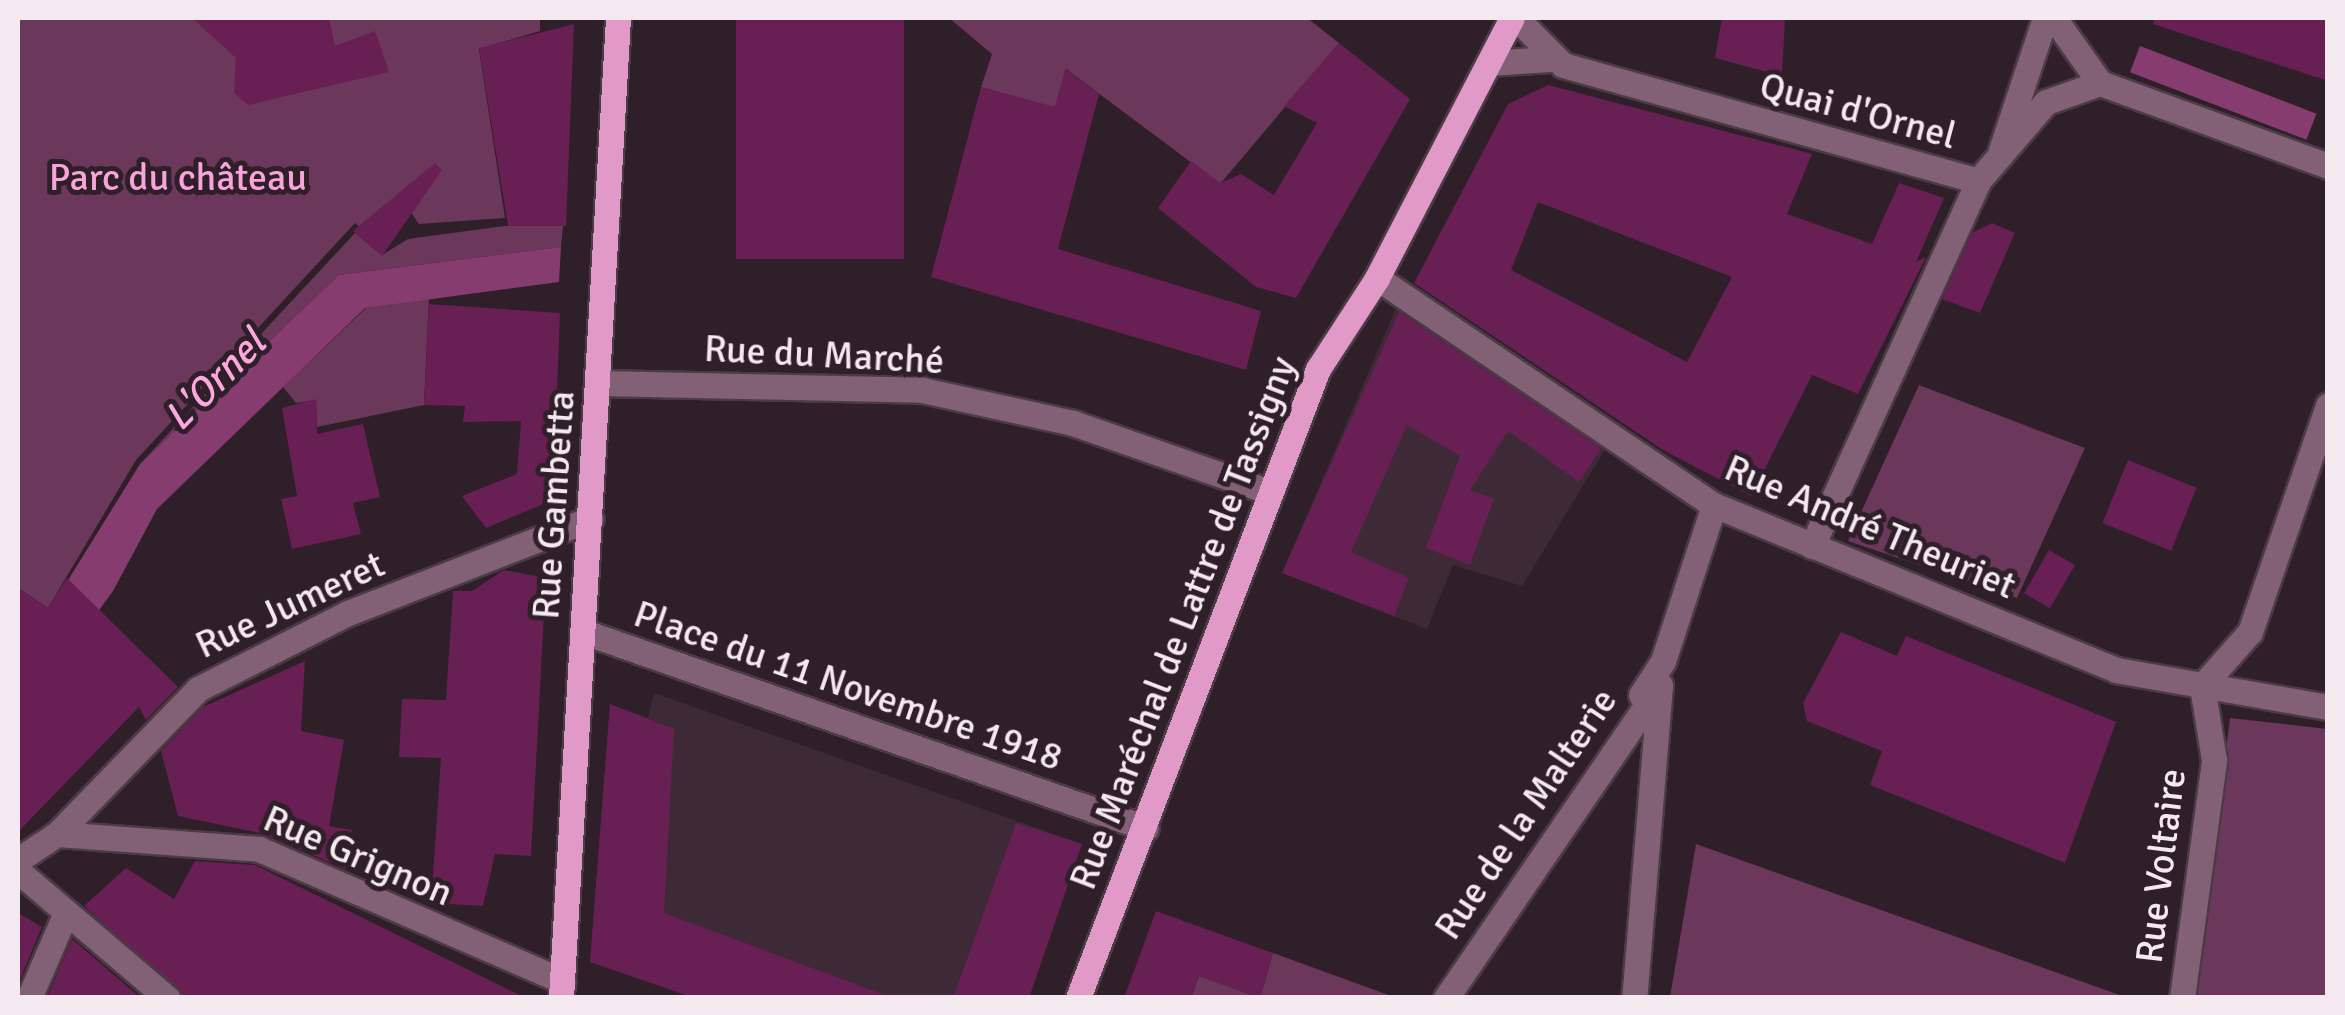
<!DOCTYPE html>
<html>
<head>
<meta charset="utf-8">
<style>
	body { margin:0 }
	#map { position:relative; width:2345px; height:1015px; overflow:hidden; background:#2f1f29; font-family:Signika,sans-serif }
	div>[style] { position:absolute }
	.built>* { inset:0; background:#3e2937 }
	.green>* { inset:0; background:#6b375a }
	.water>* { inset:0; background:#873c6f; transform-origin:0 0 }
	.building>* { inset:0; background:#681f53; transform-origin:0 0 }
	.roads { filter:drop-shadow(2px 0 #4b3b45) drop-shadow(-2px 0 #4b3b45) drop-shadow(0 2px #4b3b45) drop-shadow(0 -2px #4b3b45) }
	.minor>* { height:25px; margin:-12.5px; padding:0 12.5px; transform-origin:12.5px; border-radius:12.5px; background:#826075 }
	.major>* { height:25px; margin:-12.5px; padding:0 12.5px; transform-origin:12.5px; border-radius:12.5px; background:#e19ac7 }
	span { translate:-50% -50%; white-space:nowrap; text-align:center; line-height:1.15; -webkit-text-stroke:10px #2f1f29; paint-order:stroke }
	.street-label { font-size:38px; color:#f5e9f0 }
	.park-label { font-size:38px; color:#f8a3da }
	.water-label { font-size:40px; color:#fca7de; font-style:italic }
	.frame { position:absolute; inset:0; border:20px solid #f5e9f0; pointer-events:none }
</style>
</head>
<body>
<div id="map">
	<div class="built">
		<i style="clip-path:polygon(1396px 308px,1606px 448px,1522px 586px,1453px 565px,1427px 629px,1282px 573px)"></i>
		<i style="clip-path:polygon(654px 693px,1082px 844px,1029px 997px,694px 997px,590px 962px,610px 704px,648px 718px)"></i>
	</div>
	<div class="green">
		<i style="clip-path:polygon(18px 18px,540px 18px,540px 31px,479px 49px,505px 218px,419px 224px,408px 208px,385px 205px,375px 221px,382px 248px,355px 223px,136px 460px,48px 608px,18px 588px)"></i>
		<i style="clip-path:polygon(949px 18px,1307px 18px,1339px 43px,1220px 184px,1066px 69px,1055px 108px,981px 87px,992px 54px)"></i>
		<i style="clip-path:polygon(504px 226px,563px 226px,561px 247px,339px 275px,140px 464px,355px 233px,382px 255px,408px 239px)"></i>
		<i style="clip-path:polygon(429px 298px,424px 405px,317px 427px,316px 400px,296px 403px,283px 387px,366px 308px)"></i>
		<i style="clip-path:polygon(1919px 385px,2085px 448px,2017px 598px,1848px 541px)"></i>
		<i style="clip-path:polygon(2230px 718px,2327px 729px,2327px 997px,2194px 998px)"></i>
		<i style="clip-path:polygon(1696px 844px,2125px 997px,1670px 997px)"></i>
		<i style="clip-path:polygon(1273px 953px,1394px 997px,1260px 998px)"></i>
		<i style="clip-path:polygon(1199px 976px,1258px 997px,1191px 998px)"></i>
	</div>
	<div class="water">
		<i style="left:2140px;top:46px;width:189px;height:28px;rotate:21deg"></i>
		<i style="clip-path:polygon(561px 247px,559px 282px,365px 308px,157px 509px,113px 591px,18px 721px,18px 661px,140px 464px,339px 275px)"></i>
	</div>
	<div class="building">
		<i style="clip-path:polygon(192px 18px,329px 18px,335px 46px,375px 31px,389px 72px,248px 105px,234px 93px,236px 58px)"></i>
		<i style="left:736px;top:18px;width:168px;height:241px"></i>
		<i style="clip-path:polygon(1722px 18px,1785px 18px,1782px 76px,1715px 58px)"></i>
		<i style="clip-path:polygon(2154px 18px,2328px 18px,2328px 81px,2153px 24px)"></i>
		<i style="clip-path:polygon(574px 24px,566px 226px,508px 226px,479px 48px)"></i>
		<i style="clip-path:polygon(1339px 43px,1410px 99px,1296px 298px,1256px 287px,1158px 208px,1191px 161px,1220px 183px,1241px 174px,1274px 195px,1317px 123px,1284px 106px)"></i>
		<i style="clip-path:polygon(1065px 69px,1099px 94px,1058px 249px,1261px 311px,1246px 370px,931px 277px,981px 87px,1055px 107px)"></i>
		<i style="clip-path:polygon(evenodd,1548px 85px,1812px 154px,1787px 214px,1872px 244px,1899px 183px,1944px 198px,1916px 262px,1926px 257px,1858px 394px,1812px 375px,1751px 496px,1663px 450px,1414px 283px,1508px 104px,1548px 85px,1538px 202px,1732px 277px,1687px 362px,1511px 270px,1538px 202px)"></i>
		<i style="clip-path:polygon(435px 163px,442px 170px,382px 256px,353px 231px)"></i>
		<i style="clip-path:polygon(1992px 223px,2015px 233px,1980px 313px,1942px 299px,1972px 233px)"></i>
		<i style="clip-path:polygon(429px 304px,560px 313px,553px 500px,486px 528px,462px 496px,517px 474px,521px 421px,463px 422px,465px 406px,424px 405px)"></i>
		<i style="clip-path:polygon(1399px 312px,1601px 448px,1579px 482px,1508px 431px,1470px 490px,1494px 499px,1470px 565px,1426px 548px,1460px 456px,1407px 425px,1351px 552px,1409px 578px,1394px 616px,1282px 573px)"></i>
		<i style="clip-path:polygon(316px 399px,317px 434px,363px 424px,380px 497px,353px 503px,361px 534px,292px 549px,281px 499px,297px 496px,282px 408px)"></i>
		<i style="left:2128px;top:460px;width:74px;height:68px;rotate:22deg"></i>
		<i style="left:2049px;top:550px;width:30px;height:50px;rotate:30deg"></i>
		<i style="clip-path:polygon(504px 570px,546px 578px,531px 856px,495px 854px,483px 906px,431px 903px,441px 758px,399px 757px,402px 699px,446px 700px,453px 591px,472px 591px)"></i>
		<i style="clip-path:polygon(67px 578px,178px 687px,146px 720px,139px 707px,18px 832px,18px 588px,48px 608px)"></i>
		<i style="clip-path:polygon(1841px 632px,1897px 656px,1906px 636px,2116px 722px,2065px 863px,1870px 785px,1882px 751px,1807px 721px,1803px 703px)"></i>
		<i style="clip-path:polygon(305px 661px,301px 731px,344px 740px,329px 826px,352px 830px,347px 870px,265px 834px,178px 816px,161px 751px,203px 707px)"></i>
		<i style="clip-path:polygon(610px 704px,674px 729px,664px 913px,893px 998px,694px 998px,590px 962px)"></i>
		<i style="clip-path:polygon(1016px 823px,1082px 844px,1029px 998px,953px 998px)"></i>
		<i style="clip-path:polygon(195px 861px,255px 865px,526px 998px,183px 998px,84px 906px,126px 868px,174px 899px)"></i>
		<i style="clip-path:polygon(1156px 911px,1273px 953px,1260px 998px,1199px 976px,1191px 998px,1124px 998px)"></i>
		<i style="clip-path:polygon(18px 913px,42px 927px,18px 984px)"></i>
		<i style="clip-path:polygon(72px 939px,141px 998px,47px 998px)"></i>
	</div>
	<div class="roads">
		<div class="minor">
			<i style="left:1516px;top:18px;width:66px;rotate:45deg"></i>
			<i style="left:1563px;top:65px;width:431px;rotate:15.6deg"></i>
			<i style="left:1978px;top:181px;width:104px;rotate:-49.3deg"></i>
			<i style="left:2046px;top:102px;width:57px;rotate:-19.4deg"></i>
			<i style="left:2100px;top:83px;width:243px;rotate:20deg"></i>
			<i style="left:2054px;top:18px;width:80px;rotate:54.7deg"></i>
			<i style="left:1489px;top:63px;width:60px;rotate:-3.8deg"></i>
			<i style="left:2001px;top:150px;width:139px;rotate:-71.6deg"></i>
			<i style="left:1377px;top:278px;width:406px;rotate:34deg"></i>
			<i style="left:1714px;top:505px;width:435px;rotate:22.3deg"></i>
			<i style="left:2116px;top:670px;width:215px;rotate:9.9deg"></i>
			<i style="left:600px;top:383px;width:322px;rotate:1.2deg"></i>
			<i style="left:922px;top:390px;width:155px;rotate:12.3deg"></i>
			<i style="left:1073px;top:423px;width:209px;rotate:19.3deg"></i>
			<i style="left:1812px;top:546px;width:401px;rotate:-65.5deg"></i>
			<i style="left:584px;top:632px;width:595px;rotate:19.23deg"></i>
			<i style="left:1641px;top:695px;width:40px;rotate:-57.1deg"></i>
			<i style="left:1663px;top:661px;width:164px;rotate:-71.9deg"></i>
			<i style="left:57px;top:834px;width:203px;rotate:4.2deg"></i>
			<i style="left:259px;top:849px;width:331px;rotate:23.5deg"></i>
			<i style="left:18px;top:860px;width:47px;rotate:-33.7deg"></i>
			<i style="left:57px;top:834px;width:202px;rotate:-45.8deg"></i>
			<i style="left:198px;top:689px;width:168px;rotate:-26.9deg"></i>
			<i style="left:348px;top:613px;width:260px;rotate:-21.2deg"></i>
			<i style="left:18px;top:871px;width:196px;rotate:40.4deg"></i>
			<i style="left:29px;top:998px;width:90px;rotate:-66.6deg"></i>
			<i style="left:1446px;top:998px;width:379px;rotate:-55.6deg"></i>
			<i style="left:1660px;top:685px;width:314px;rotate:94.7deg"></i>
			<i style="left:2182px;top:998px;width:240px;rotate:-82.3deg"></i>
			<i style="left:2214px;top:760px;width:75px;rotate:-99.2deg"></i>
			<i style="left:2202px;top:686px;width:72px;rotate:-48.4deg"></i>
			<i style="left:2250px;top:632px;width:240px;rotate:-71deg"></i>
		</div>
		<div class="major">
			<i style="left:561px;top:998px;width:982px;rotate:-86.67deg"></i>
			<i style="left:1078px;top:998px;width:673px;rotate:-69.12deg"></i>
			<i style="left:1318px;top:369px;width:108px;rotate:-57deg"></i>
			<i style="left:1377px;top:278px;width:293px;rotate:-62.6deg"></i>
		</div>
	</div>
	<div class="street-label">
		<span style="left:1858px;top:111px;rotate:15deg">Quai d'Ornel</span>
		<span style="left:824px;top:355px;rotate:3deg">Rue du Marché</span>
		<span style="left:554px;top:505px;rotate:-86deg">Rue Gambetta</span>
		<span style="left:1870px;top:527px;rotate:23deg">Rue André Theuriet</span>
		<span style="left:290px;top:605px;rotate:-25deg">Rue Jumeret</span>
		<span style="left:1183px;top:623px;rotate:-69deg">Rue Maréchal de Lattre de Tassigny</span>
		<span style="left:848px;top:686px;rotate:19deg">Place du 11 Novembre 1918</span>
		<span style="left:1526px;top:814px;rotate:-56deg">Rue de la Malterie</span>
		<span style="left:358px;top:856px;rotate:23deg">Rue Grignon</span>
		<span style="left:2161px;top:866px;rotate:-83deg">Rue Voltaire</span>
	</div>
	<div class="park-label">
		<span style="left:178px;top:178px">Parc du château</span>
	</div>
	<div class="water-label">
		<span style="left:215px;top:380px;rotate:-45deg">L'Ornel</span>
	</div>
	<div class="frame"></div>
</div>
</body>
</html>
